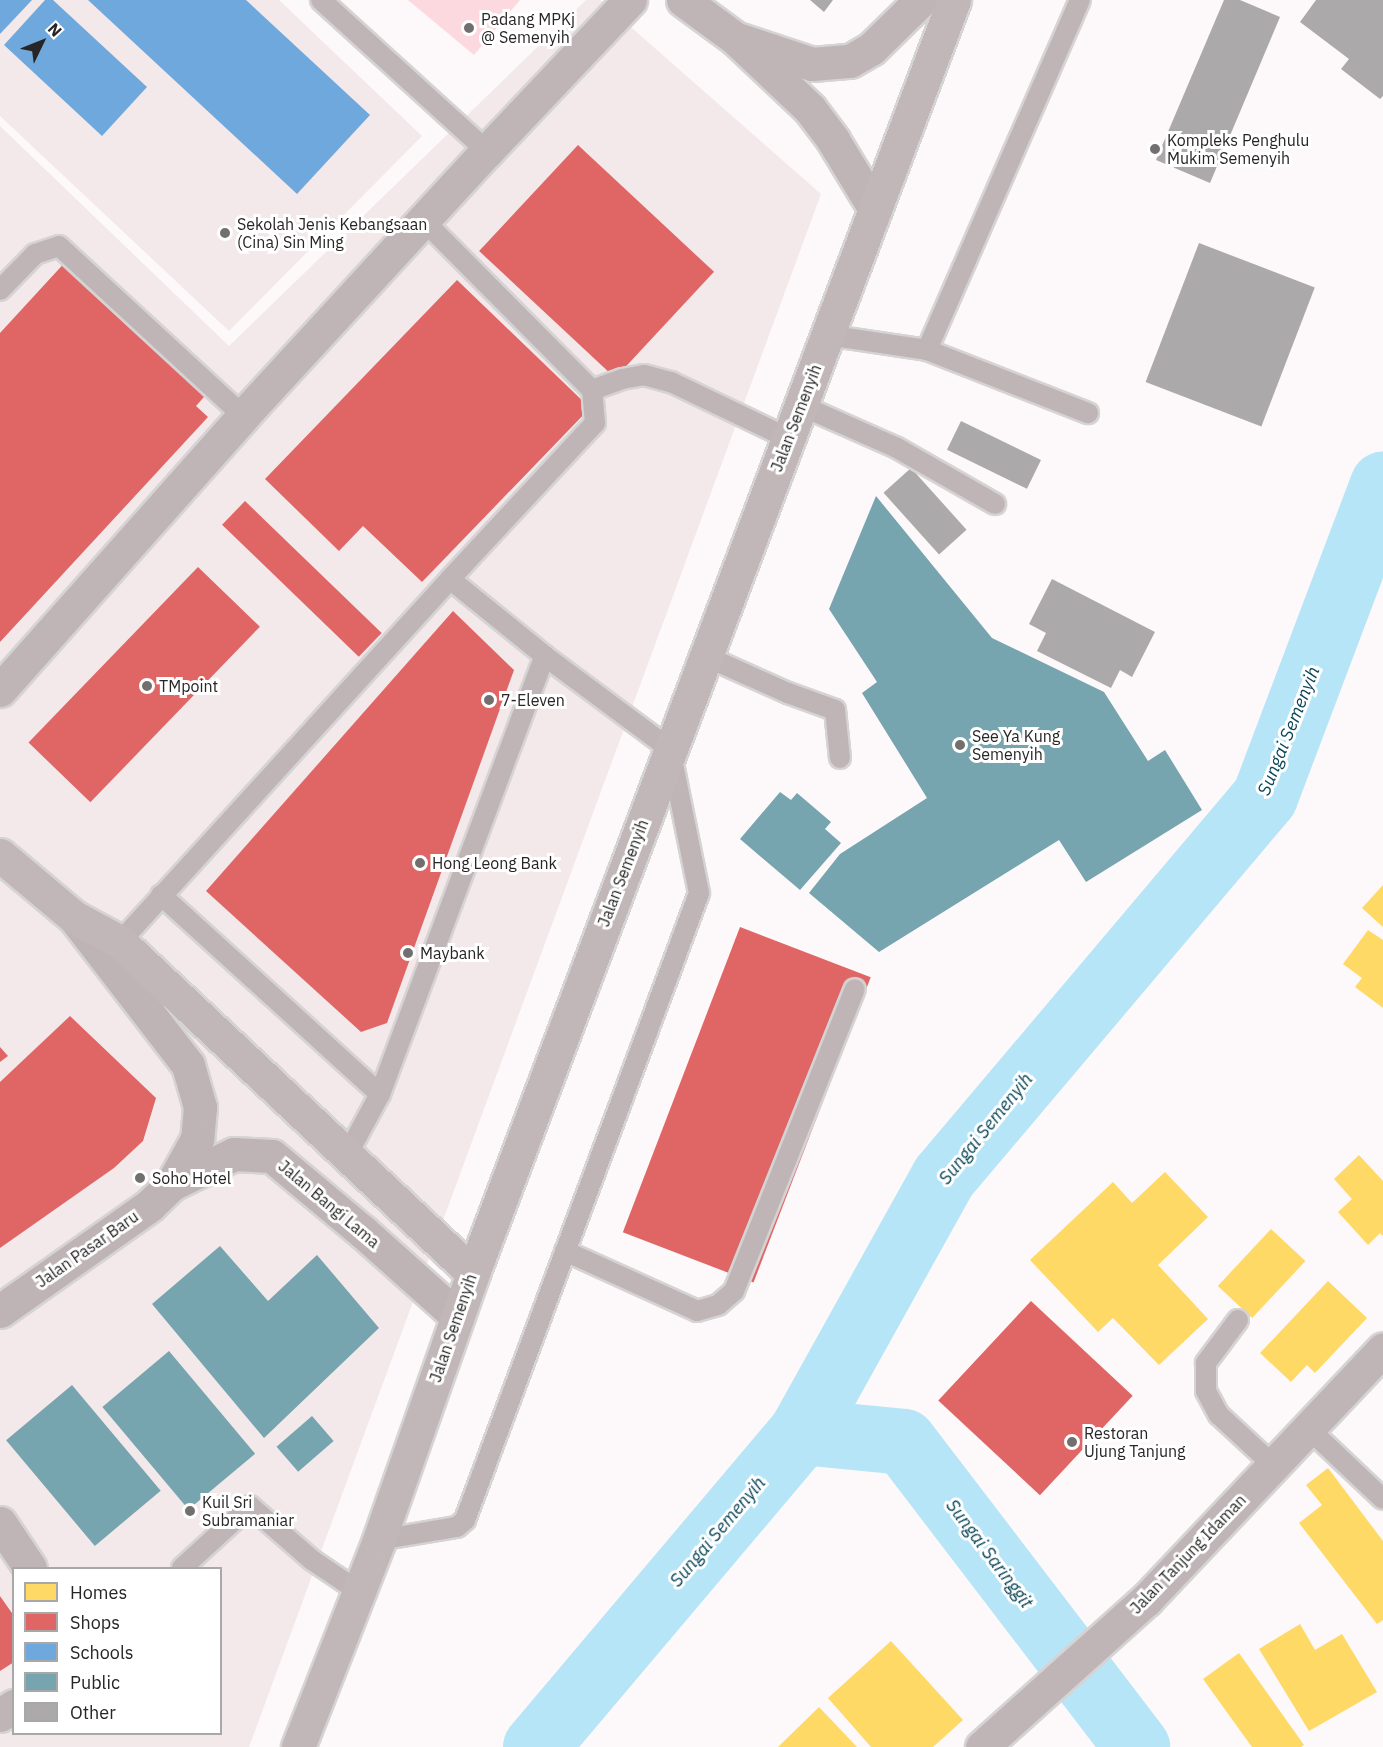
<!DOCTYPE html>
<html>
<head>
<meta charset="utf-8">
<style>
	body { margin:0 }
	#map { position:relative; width:1383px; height:1747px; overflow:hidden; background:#fdf8f9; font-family:"IBM Plex Sans",sans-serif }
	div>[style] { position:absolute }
	.built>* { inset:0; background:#f3e9ea }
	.green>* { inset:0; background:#fcd9de }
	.homes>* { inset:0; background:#ffd966; transform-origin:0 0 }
	.shops>* { inset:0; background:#e06666; transform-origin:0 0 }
	.schools>* { inset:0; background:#6fa8dc }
	.public>* { inset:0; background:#76a5af; transform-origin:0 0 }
	.river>* { height:66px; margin:-33px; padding:0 33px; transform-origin:33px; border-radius:33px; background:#b7e5f8 }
	.building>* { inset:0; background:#aca9aa; transform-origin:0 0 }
	.roads { filter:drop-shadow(2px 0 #d6d3d4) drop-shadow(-2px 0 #d6d3d4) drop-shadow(0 2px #d6d3d4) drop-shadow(0 -2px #d6d3d4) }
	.lane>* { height:20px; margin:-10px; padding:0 10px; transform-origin:10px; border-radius:10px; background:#bfb5b6 }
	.street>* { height:33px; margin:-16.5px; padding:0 16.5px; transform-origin:16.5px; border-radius:16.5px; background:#bfb5b6 }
	.secondary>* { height:33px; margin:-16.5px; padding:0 16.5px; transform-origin:16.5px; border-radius:16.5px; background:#beb4b5 }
	.primary>* { height:33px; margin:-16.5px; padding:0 16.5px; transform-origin:16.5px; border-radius:16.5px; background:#c1b7b8 }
	.dots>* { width:16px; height:16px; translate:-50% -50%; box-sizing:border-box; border:3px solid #fff; border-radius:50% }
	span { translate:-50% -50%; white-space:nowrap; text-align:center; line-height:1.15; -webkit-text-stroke:6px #fff; paint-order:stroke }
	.poi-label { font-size:16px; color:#272525 }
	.left { translate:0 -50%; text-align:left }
	.street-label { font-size:16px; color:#272525 }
	.water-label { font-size:18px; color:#084557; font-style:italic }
	.legend { position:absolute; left:12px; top:1567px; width:210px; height:168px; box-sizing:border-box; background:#fff; border:2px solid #a9a8a8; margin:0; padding:8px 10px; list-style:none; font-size:18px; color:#272525 }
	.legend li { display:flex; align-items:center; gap:12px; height:30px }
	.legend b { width:30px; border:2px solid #a9a8a8 }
	.north { position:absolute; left:12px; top:12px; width:60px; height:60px; -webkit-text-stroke:4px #fff; paint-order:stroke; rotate:47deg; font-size:16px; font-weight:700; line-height:24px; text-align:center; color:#272525 }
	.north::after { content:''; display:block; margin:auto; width:21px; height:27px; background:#272525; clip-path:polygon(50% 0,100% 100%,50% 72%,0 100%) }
</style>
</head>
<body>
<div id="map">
	<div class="built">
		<i style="clip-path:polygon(0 0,279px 0,422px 136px,229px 331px,0 116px)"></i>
		<i style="clip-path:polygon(evenodd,586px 0,600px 0,821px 194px,249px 1747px,0 1747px,0 126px,229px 346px,586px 0,14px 1568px,220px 1568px,220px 1734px,14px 1734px,14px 1568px)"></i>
	</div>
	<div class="green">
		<i style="clip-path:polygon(408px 0,520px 0,474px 55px)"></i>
	</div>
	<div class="homes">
		<i style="clip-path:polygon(1383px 885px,1383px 927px,1362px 908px)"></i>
		<i style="clip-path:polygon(1368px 930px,1383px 940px,1383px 1008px,1355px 987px,1362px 978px,1343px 964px)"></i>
		<i style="clip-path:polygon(1359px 1155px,1383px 1181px,1383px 1236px,1380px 1233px,1368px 1245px,1338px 1212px,1352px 1199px,1334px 1179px)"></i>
		<i style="clip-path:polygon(1165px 1172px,1208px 1217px,1158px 1265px,1208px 1319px,1159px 1365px,1113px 1318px,1098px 1332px,1030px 1260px,1113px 1182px,1132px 1203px)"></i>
		<i style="left:1271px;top:1229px;width:47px;height:78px;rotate:43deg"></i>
		<i style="clip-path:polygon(1328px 1281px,1367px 1318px,1315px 1373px,1307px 1365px,1291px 1382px,1260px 1353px)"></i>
		<i style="clip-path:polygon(1328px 1468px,1383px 1541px,1383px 1620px,1377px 1624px,1299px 1523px,1322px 1505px,1306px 1485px)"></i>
		<i style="clip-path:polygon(1300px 1624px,1315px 1650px,1342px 1634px,1377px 1692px,1309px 1731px,1259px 1649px)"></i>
		<i style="clip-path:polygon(891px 1641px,963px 1720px,933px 1747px,871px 1747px,828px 1698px)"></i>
		<i style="clip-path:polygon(1239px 1653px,1304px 1745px,1301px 1747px,1252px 1747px,1203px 1679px)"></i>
		<i style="clip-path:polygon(819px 1707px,857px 1747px,778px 1747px)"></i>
	</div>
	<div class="shops">
		<i style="left:578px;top:145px;width:186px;height:145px;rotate:43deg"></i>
		<i style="clip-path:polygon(69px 258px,211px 389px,196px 406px,208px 417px,0 642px,0 333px)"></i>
		<i style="clip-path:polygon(457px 280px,590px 408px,422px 582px,363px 526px,339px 551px,265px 479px)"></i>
		<i style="left:245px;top:501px;width:190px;height:33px;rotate:44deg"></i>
		<i style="left:198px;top:567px;width:86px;height:244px;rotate:44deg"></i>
		<i style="clip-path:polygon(453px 611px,514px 670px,387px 1023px,361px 1032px,206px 891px)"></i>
		<i style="left:740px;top:927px;width:140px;height:327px;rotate:21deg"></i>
		<i style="clip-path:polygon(70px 1016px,156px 1098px,143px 1141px,114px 1168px,0 1248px,0 1082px)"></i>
		<i style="clip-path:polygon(0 1047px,8px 1056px,0 1062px)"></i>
		<i style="left:1031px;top:1301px;width:139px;height:136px;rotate:43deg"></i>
		<i style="clip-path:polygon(0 1596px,14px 1616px,14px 1662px,0 1671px)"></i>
	</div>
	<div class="schools">
		<i style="clip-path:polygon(0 0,32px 0,0 34px)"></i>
		<i style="clip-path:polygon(45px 0,53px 0,147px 87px,102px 136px,4px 45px)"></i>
		<i style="clip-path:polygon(88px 0,246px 0,370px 115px,297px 194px)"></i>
	</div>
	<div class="public">
		<i style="clip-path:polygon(876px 496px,992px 638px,1104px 692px,1148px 761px,1165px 750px,1202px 810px,1086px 882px,1059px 840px,879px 952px,809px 893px,840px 854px,927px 798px,862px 693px,877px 682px,829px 609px)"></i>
		<i style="clip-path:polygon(780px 792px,791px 800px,797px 793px,831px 822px,825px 829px,841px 843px,800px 890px,740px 839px)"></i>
		<i style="clip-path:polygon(220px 1246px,268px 1301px,317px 1255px,379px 1328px,264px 1438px,152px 1304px)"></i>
		<i style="left:169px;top:1351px;width:134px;height:87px;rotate:50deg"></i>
		<i style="left:72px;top:1385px;width:138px;height:86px;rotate:50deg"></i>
		<i style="left:312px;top:1416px;width:33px;height:47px;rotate:49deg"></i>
	</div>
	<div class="river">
		<i style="left:802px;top:1432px;width:102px;rotate:5.6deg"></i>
		<i style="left:904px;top:1442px;width:384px;rotate:52.6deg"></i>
		<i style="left:536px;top:1747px;width:412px;rotate:-49.8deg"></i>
		<i style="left:802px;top:1432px;width:292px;rotate:-60.9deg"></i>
		<i style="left:944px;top:1177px;width:497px;rotate:-49.8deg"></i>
		<i style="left:1265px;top:797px;width:334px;rotate:-69.3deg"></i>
	</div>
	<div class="building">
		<i style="clip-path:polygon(810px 0,833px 0,824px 12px)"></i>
		<i style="clip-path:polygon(1224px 0,1240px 0,1280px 17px,1210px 183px,1156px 160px)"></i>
		<i style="clip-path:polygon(1316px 0,1383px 0,1383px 96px,1380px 99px,1341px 69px,1349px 59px,1300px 22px)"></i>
		<i style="left:1199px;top:243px;width:124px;height:149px;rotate:21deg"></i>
		<i style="left:961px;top:421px;width:89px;height:32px;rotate:26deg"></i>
		<i style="left:911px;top:468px;width:83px;height:37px;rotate:48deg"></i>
		<i style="clip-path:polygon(1052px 579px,1155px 632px,1132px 677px,1120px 670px,1111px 688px,1037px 651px,1046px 633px,1029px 624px)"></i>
	</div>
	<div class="roads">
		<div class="lane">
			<i style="left:321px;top:0;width:224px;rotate:42.3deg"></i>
			<i style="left:0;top:290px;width:50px;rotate:-45.8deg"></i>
			<i style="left:35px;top:254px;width:25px;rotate:-18deg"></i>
			<i style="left:59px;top:246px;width:251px;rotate:42.7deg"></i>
			<i style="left:827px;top:335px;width:101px;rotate:8.5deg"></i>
			<i style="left:927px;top:350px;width:382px;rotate:-66.4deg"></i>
			<i style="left:927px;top:350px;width:173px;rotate:21.4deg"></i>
			<i style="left:592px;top:390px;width:32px;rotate:-20deg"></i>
			<i style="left:622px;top:379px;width:22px;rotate:-10deg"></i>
			<i style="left:644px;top:375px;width:28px;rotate:15deg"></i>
			<i style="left:671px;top:382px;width:130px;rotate:25.6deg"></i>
			<i style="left:800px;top:405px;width:106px;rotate:23.9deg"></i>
			<i style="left:897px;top:448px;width:113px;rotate:29.7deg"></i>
			<i style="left:705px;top:656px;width:91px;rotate:24deg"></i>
			<i style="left:788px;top:693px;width:50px;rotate:19.9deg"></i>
			<i style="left:835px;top:710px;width:48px;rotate:84.1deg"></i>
			<i style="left:161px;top:895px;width:296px;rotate:42.3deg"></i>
			<i style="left:120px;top:942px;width:491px;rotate:-47.7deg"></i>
			<i style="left:347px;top:1155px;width:69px;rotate:-61.6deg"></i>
			<i style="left:380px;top:1094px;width:468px;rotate:-69.4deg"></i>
			<i style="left:565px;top:1251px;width:145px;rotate:24.4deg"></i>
			<i style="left:697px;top:1311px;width:22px;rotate:-16deg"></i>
			<i style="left:718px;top:1305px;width:21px;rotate:-41deg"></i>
			<i style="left:734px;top:1291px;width:325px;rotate:-68.2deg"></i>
			<i style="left:1238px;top:1320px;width:54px;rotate:126.7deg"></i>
			<i style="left:1206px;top:1363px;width:28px;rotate:90deg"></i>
			<i style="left:1206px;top:1391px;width:27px;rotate:62deg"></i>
			<i style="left:1219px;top:1415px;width:74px;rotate:42.8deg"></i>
			<i style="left:1308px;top:1428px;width:103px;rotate:43.4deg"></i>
			<i style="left:379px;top:1540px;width:79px;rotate:-9.5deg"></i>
			<i style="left:457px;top:1527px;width:11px;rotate:-41deg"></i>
			<i style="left:465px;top:1520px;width:669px;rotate:-69.53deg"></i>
			<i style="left:699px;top:893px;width:147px;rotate:-101.4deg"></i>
			<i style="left:670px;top:749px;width:156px;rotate:-143.4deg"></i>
			<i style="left:545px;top:656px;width:122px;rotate:-141deg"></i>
			<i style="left:450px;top:579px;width:213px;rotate:-47.1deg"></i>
			<i style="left:595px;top:423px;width:33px;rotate:-95deg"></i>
			<i style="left:592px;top:390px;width:240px;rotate:-134.8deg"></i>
			<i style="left:182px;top:1568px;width:92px;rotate:-42.4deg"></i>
			<i style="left:250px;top:1506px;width:82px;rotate:41.1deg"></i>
			<i style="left:312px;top:1560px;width:55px;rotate:34deg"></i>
		</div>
		<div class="street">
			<i style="left:683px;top:0;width:66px;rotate:36.3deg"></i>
			<i style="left:736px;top:39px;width:102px;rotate:43.4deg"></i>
			<i style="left:810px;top:109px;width:39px;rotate:53deg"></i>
			<i style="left:833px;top:140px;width:81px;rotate:58.7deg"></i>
			<i style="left:740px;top:40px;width:76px;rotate:18.4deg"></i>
			<i style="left:812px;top:64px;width:38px;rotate:-5deg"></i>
			<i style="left:850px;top:61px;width:24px;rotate:-30deg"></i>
			<i style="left:871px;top:49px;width:70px;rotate:-44.4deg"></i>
			<i style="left:0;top:690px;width:366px;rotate:-48.4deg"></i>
			<i style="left:243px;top:416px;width:360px;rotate:-47.4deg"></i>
			<i style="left:487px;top:151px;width:208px;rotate:-46.6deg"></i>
			<i style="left:0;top:1523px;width:54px;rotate:56.3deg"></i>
			<i style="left:0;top:1715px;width:17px;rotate:-33deg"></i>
			<i style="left:982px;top:1747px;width:220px;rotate:-41.9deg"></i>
			<i style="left:1146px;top:1600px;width:345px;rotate:-46.6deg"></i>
		</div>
		<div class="secondary">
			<i style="left:74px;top:917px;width:187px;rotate:52.4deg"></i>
			<i style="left:188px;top:1065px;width:44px;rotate:74.1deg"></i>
			<i style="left:200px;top:1107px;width:32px;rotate:95deg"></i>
			<i style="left:197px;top:1139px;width:51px;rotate:119.1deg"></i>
			<i style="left:0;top:1311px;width:184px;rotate:-35.2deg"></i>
			<i style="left:150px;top:1205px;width:30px;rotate:-44deg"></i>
			<i style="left:172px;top:1184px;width:69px;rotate:-25.8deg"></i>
			<i style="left:234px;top:1154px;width:38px;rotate:3deg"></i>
			<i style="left:272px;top:1156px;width:119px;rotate:39.9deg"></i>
			<i style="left:363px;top:1232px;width:126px;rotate:41.8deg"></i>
		</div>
		<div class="primary">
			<i style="left:0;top:855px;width:97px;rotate:40deg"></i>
			<i style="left:74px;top:917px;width:52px;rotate:28.5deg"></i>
			<i style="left:120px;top:942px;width:484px;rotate:43.2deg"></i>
			<i style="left:298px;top:1747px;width:222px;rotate:-68.6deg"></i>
			<i style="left:379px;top:1540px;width:283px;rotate:-70.6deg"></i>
			<i style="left:473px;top:1273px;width:1361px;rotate:-69.3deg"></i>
		</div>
	</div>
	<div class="dots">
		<i style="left:469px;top:28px;background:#726f6f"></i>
		<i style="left:1155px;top:149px;background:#726f6f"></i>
		<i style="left:225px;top:233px;background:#726f6f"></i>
		<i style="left:147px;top:686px;background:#726f6f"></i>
		<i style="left:489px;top:700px;background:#726f6f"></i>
		<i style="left:960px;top:745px;background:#726f6f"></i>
		<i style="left:420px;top:863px;background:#726f6f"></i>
		<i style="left:408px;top:953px;background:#726f6f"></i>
		<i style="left:140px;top:1178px;background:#726f6f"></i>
		<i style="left:1072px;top:1442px;background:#726f6f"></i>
		<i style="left:190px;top:1511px;background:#726f6f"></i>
	</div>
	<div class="poi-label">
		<span class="left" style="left:481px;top:28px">Padang MPKj<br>@ Semenyih</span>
		<span class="left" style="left:1167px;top:149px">Kompleks Penghulu<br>Mukim Semenyih</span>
		<span class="left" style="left:237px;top:233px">Sekolah Jenis Kebangsaan<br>(Cina) Sin Ming</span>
		<span class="left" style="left:159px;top:686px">TMpoint</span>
		<span class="left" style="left:501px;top:700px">7-Eleven</span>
		<span class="left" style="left:972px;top:745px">See Ya Kung<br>Semenyih</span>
		<span class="left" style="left:432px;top:863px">Hong Leong Bank</span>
		<span class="left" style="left:420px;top:953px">Maybank</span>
		<span class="left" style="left:152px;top:1178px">Soho Hotel</span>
		<span class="left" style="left:1084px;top:1442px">Restoran<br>Ujung Tanjung</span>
		<span class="left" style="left:202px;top:1511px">Kuil Sri<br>Subramaniar</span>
	</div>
	<div class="street-label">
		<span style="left:796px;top:418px;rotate:-69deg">Jalan Semenyih</span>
		<span style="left:623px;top:873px;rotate:-69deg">Jalan Semenyih</span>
		<span style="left:329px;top:1204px;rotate:40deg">Jalan Bangi Lama</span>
		<span style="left:87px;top:1249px;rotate:-35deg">Jalan Pasar Baru</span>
		<span style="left:453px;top:1328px;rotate:-71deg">Jalan Semenyih</span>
		<span style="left:1188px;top:1554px;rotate:-46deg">Jalan Tanjung Idaman</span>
	</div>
	<div class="water-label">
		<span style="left:1289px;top:731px;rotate:-68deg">Sungai Semenyih</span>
		<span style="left:986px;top:1129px;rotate:-51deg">Sungai Semenyih</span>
		<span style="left:718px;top:1532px;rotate:-50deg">Sungai Semenyih</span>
		<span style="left:989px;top:1554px;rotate:53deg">Sungai Saringgit</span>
	</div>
	<ul class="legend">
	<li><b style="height:16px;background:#ffd966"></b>Homes</li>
	<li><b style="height:16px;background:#e06666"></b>Shops</li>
	<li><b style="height:16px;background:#6fa8dc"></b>Schools</li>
	<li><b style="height:16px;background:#76a5af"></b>Public</li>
	<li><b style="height:16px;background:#aca9aa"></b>Other</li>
	</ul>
	<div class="north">N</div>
</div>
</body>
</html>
